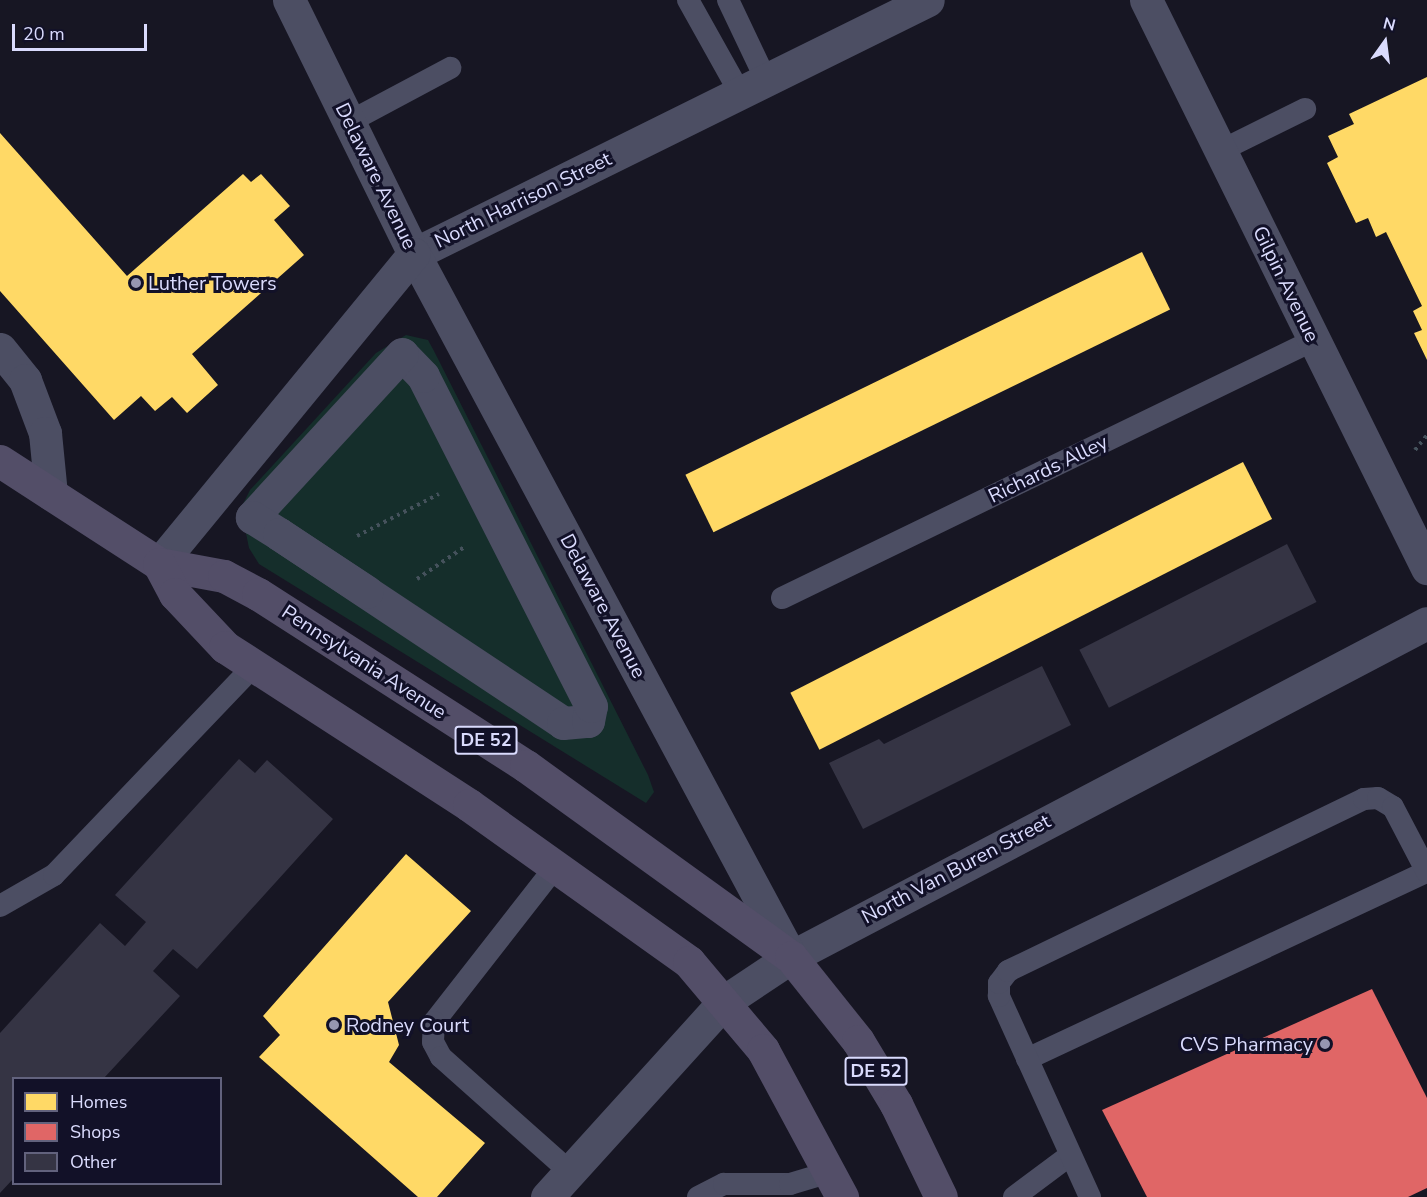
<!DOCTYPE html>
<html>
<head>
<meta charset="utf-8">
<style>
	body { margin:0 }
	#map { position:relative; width:1427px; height:1197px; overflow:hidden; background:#171623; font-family:"Nunito Sans",sans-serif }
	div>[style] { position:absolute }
	.green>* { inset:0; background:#152e2b }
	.homes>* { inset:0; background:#ffd966; transform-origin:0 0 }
	.shops>* { inset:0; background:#e06666 }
	.building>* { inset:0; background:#353444; transform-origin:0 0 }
	.path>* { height:4px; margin-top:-2px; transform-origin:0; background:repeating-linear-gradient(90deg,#45525c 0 3px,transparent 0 7.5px) }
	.service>* { height:22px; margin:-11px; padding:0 11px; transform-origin:11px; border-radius:11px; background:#4c4e63 }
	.pedestrian>* { height:33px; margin:-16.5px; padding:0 16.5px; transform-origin:16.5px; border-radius:16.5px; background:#4c4e63 }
	.minor>* { height:33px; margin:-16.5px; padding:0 16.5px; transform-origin:16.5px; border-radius:16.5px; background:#4c4e63 }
	.tertiary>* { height:33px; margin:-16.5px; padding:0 16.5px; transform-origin:16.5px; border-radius:16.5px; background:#4c4e63 }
	.primary>* { height:33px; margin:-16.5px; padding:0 16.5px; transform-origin:16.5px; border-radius:16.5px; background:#534e68 }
	.dots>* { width:16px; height:16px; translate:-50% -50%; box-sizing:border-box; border:3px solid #121128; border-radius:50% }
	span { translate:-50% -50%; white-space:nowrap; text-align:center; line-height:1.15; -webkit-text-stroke:6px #121128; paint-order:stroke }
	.shield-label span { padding:2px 4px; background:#121128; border:2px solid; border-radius:4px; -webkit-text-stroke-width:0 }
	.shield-label { font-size:18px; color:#dadbfd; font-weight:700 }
	.street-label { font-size:20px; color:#dadbfd }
	.poi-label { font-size:20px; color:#dadbfd }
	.left { translate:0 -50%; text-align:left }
	.right { translate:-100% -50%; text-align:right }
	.legend { position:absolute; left:12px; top:1077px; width:210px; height:108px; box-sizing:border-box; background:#121128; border:2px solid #62627d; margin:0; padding:8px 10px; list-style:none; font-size:18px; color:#dadbfd }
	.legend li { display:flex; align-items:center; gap:12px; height:30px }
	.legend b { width:30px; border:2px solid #62627d }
	.north { position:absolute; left:1355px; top:12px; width:60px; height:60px; -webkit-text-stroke:4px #121128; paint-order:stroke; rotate:14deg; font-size:16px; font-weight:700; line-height:24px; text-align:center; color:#dadbfd }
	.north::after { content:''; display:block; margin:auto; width:21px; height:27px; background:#dadbfd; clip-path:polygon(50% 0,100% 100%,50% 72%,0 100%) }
	.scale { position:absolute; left:12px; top:24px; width:135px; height:27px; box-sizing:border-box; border:3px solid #dadbfd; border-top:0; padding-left:8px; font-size:18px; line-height:21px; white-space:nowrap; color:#dadbfd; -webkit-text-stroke:4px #121128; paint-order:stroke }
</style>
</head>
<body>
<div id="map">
	<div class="green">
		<i style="clip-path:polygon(406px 335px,428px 340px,434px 351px,648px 775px,654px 792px,646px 803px,259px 564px,249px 548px,241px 508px,250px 490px,376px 353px)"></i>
	</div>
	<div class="homes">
		<i style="clip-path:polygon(1427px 77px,1427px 360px,1414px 333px,1422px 330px,1413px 311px,1422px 306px,1386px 232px,1376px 237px,1368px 218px,1356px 223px,1327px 163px,1338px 157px,1328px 136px,1354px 124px,1349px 114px)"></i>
		<i style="clip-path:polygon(0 133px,127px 276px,243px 174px,251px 182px,261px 174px,290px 206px,274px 220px,304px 255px,192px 354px,218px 385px,187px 413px,172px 397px,155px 411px,141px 396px,114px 420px,0 291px)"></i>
		<i style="left:1142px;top:252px;width:64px;height:508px;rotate:64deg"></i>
		<i style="left:1243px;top:462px;width:64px;height:508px;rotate:63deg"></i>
		<i style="clip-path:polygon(406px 854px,471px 911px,388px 1002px,399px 1045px,389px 1062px,485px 1143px,437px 1197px,418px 1197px,259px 1057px,280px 1035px,263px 1016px)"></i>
	</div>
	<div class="shops">
		<i style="clip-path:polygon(1372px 989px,1427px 1098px,1427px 1188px,1408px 1197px,1147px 1197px,1102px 1110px)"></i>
	</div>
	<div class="building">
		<i style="left:1287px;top:544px;width:65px;height:233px;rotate:63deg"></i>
		<i style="clip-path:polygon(1042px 666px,1071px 725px,863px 829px,829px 763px,879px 739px,884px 744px)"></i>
		<i style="clip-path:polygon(239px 759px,255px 773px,267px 760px,333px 819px,197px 969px,173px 949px,153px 971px,180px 996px,104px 1078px,14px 1078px,14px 1178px,0 1193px,0 1033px,100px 923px,125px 946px,146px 922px,115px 895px)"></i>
	</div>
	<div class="path">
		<i style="left:1415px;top:450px;width:19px;rotate:-51deg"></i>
		<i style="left:357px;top:536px;width:92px;rotate:-27.1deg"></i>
		<i style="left:417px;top:579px;width:59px;rotate:-34deg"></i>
	</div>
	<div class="service">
		<i style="left:688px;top:0;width:107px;rotate:60.8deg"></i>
		<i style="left:728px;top:0;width:89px;rotate:64.6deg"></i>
		<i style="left:349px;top:122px;width:115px;rotate:-28.1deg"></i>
		<i style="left:1220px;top:151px;width:95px;rotate:-26.3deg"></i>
		<i style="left:782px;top:598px;width:591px;rotate:-25.87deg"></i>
		<i style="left:556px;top:866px;width:198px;rotate:128deg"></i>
		<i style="left:434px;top:1022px;width:20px;rotate:93deg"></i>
		<i style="left:433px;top:1042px;width:17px;rotate:62deg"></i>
		<i style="left:441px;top:1057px;width:173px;rotate:41.7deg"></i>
		<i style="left:0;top:906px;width:62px;rotate:-29.9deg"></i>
		<i style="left:54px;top:875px;width:289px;rotate:-46.3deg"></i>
		<i style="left:1027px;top:1059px;width:442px;rotate:-25.1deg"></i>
		<i style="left:698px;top:1197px;width:29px;rotate:-27deg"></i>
		<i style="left:724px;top:1184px;width:66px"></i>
		<i style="left:790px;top:1184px;width:42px;rotate:-16.7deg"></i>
		<i style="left:1014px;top:1197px;width:69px;rotate:-36.7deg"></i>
		<i style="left:1090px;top:1197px;width:221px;rotate:-114.4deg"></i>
		<i style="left:999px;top:996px;width:13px;rotate:-90deg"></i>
		<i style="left:999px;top:983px;width:15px;rotate:-53deg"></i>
		<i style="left:1008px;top:971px;width:395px;rotate:-25.8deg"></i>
		<i style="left:1364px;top:799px;width:14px;rotate:-4deg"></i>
		<i style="left:1378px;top:798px;width:17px;rotate:31deg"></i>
		<i style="left:1393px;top:807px;width:73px;rotate:62.4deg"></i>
	</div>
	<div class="pedestrian">
		<i style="left:279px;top:534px;width:341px;rotate:33.6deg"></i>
		<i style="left:563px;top:723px;width:25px;rotate:-5deg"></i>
		<i style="left:588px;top:721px;width:15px;rotate:-79deg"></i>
		<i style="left:591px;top:706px;width:370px;rotate:-117deg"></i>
		<i style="left:423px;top:376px;width:30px;rotate:-134deg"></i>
		<i style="left:402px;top:354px;width:222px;rotate:132.6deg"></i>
		<i style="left:252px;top:517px;width:32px;rotate:32deg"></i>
		<i style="left:279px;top:534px;width:105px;rotate:33.4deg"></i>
	</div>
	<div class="minor">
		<i style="left:1146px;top:0;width:634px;rotate:63.68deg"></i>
		<i style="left:414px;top:254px;width:573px;rotate:-26.3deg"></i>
		<i style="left:0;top:349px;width:40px;rotate:51deg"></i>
		<i style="left:25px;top:380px;width:57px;rotate:69.3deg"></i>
		<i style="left:45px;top:433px;width:61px;rotate:84.4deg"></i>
		<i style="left:547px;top:1197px;width:265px;rotate:-47.8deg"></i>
		<i style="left:725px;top:1001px;width:79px;rotate:-33.7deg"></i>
		<i style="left:791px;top:957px;width:718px;rotate:-27.71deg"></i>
	</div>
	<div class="tertiary">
		<i style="left:289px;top:0;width:283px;rotate:63.8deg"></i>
		<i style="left:414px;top:254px;width:798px;rotate:61.8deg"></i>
		<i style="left:159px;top:564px;width:401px;rotate:-50.6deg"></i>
	</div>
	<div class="primary">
		<i style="left:0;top:461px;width:189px;rotate:32.9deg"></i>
		<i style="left:159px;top:564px;width:66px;rotate:10.5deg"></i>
		<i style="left:224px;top:576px;width:38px;rotate:28deg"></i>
		<i style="left:258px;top:594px;width:318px;rotate:32.7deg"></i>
		<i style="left:526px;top:766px;width:327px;rotate:35.8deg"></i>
		<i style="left:791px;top:957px;width:107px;rotate:51.4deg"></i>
		<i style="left:858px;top:1041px;width:74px;rotate:58.9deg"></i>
		<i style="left:896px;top:1104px;width:103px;rotate:64.2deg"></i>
		<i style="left:159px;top:564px;width:34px;rotate:62deg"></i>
		<i style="left:175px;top:594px;width:73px;rotate:46.7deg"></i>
		<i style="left:225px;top:647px;width:291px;rotate:32.9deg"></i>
		<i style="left:469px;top:805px;width:270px;rotate:35.5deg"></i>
		<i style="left:689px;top:962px;width:115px;rotate:49.9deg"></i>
		<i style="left:763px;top:1050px;width:167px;rotate:61.7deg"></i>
	</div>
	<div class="dots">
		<i style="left:136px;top:283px;background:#9696b1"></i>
		<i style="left:334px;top:1025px;background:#9696b1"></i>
		<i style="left:1325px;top:1044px;background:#9696b1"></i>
	</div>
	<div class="shield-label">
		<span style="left:486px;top:740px">DE 52</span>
		<span style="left:876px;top:1071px">DE 52</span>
	</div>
	<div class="street-label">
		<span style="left:376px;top:176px;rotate:64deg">Delaware Avenue</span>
		<span style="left:523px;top:200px;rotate:-26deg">North Harrison Street</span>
		<span style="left:1286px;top:284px;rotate:64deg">Gilpin Avenue</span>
		<span style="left:1048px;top:469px;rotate:-26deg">Richards Alley</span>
		<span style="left:603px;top:606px;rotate:62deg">Delaware Avenue</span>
		<span style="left:364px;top:662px;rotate:33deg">Pennsylvania Avenue</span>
		<span style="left:956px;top:869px;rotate:-28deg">North Van Buren Street</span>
	</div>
	<div class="poi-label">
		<span class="left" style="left:148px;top:283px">Luther Towers</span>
		<span class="left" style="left:346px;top:1025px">Rodney Court</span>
		<span class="right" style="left:1313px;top:1044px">CVS Pharmacy</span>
	</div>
	<ul class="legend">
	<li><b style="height:16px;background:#ffd966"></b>Homes</li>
	<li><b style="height:16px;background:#e06666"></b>Shops</li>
	<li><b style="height:16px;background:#353444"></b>Other</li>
	</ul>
	<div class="north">N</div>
	<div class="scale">20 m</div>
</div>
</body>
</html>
